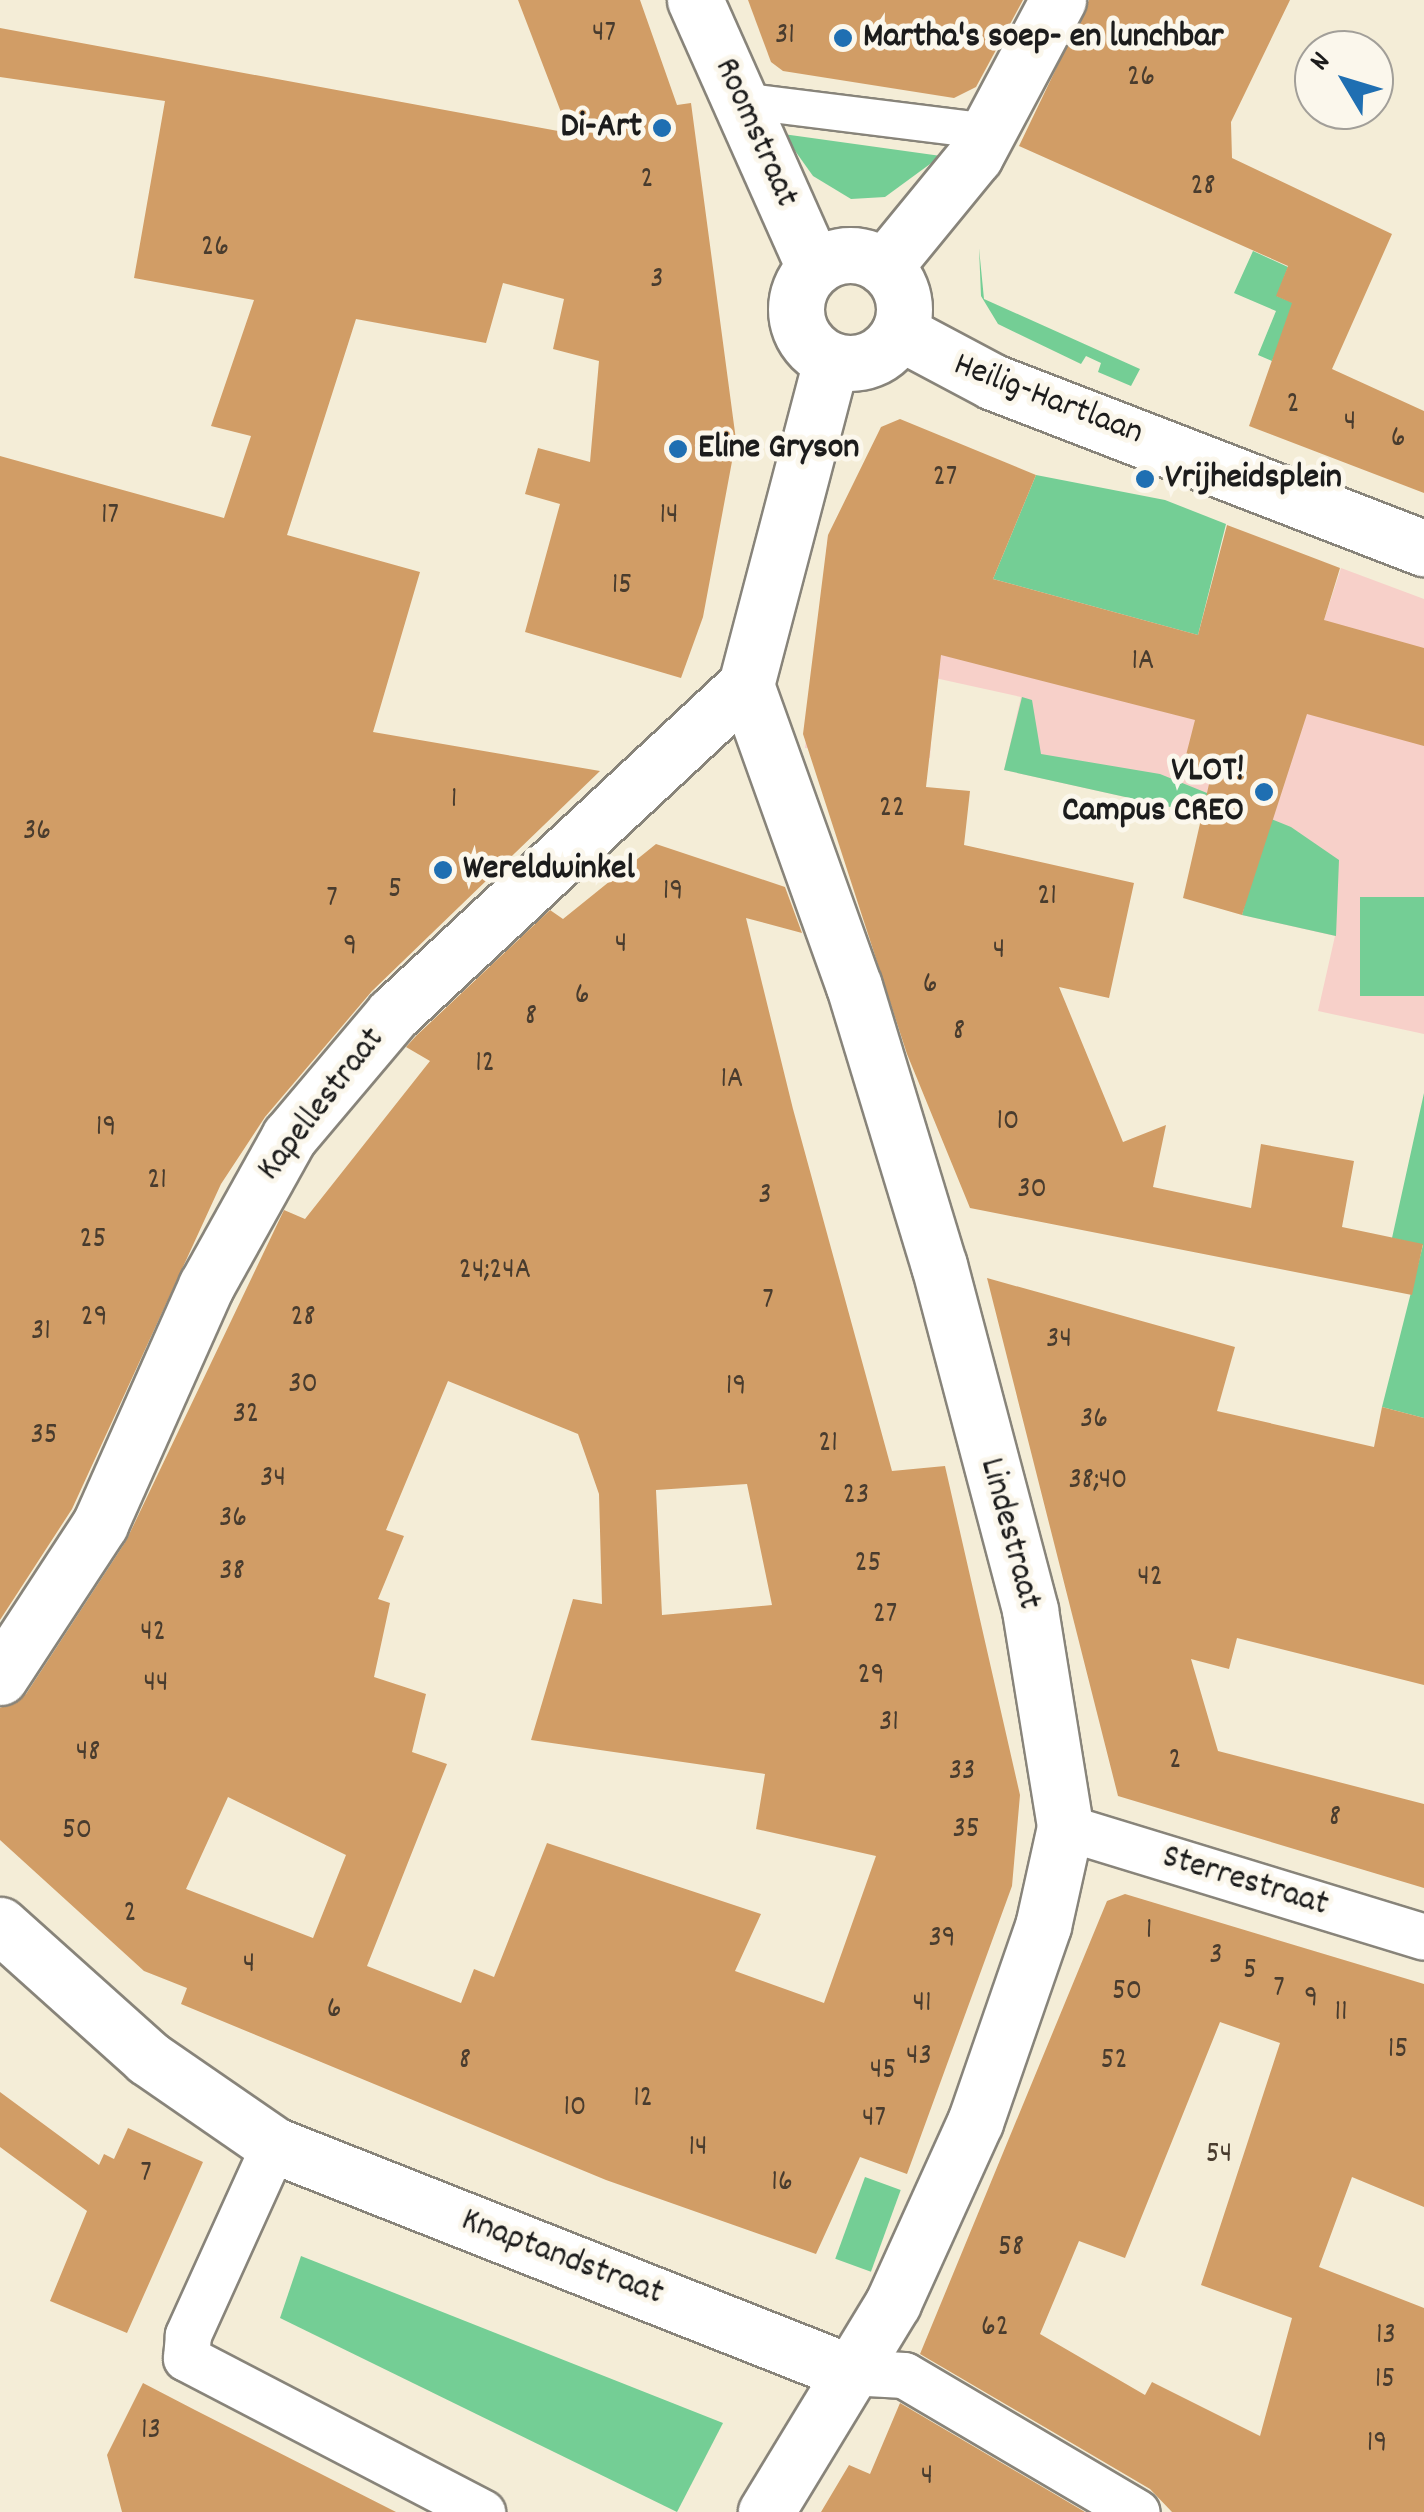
<!DOCTYPE html>
<html>
<head>
<meta charset="utf-8">
<style>
	body { margin:0 }
	#map { position:relative; width:1424px; height:2512px; overflow:hidden; background:#f4edd7; font-family:Dekko,sans-serif }
	div>[style] { position:absolute }
	.built>* { inset:0; background:#f7d0c9 }
	.green>* { inset:0; background:#74ce95; transform-origin:0 0 }
	.building>* { inset:0; background:#d19d66 }
	.roads { filter:drop-shadow(2px 0 #88847a) drop-shadow(-2px 0 #88847a) drop-shadow(0 2px #88847a) drop-shadow(0 -2px #88847a) }
	.pedestrian>* { height:35px; margin:-17.5px; padding:0 17.5px; transform-origin:17.5px; border-radius:17.5px; background:#fff }
	.minor>* { height:45px; margin:-22.5px; padding:0 22.5px; transform-origin:22.5px; border-radius:22.5px; background:#fff }
	.tertiary>* { height:55px; margin:-27.5px; padding:0 27.5px; transform-origin:27.5px; border-radius:27.5px; background:#fff }
	.tertiary>.ring { margin:-27.5px; padding:0; box-sizing:content-box; background:none; border:55px solid #fff; border-radius:50% }
	.dots>* { width:28px; height:28px; translate:-50% -50%; box-sizing:border-box; border:5px solid #fbf7ec; border-radius:50% }
	span { translate:-50% -50%; white-space:nowrap; text-align:center; line-height:1.15; -webkit-text-stroke:10px #fbf7ec; paint-order:stroke }
	.number-label { font-size:30px; color:#493c2e }
	.number-label span { -webkit-text-stroke-width:0 }
	.poi-label { font-size:35px; color:#1c1c1c; font-weight:700 }
	.left { translate:0 -50%; text-align:left }
	.right { translate:-100% -50%; text-align:right }
	.street-label { font-size:35px; color:#1c1c1c }
	.north { position:absolute; left:1294px; top:30px; width:100px; height:100px; box-sizing:border-box; background:#fbf7ec; border:2px solid #a29f99; border-radius:50%; rotate:308deg; font-size:28px; font-weight:700; line-height:40px; text-align:center; color:#1c1c1c }
	.north::after { content:''; display:block; margin:auto; width:35px; height:45px; background:#1f6fb2; clip-path:polygon(50% 0,100% 100%,50% 72%,0 100%) }
</style>
</head>
<body>
<div id="map">
	<div class="built">
		<i style="clip-path:polygon(828px 536px,1198px 635px,1324px 620px,1341px 568px,1424px 599px,1424px 1034px,1318px 1011px,1335px 936px,1242px 915px,1265px 828px,1004px 770px,1021px 697px,935px 678px,930px 758px,805px 748px)"></i>
	</div>
	<div class="green">
		<i style="clip-path:polygon(783px 134px,941px 156px,885px 197px,851px 199px,813px 176px)"></i>
		<i style="clip-path:polygon(979px 248px,984px 299px,1140px 369px,1131px 386px,1098px 372px,1101px 363px,1086px 356px,1081px 364px,998px 324px,981px 296px)"></i>
		<i style="clip-path:polygon(1253px 251px,1288px 267px,1277px 296px,1296px 304px,1272px 361px,1258px 355px,1276px 311px,1234px 293px)"></i>
		<i style="clip-path:polygon(1036px 475px,1165px 500px,1226px 524px,1198px 635px,993px 579px)"></i>
		<i style="clip-path:polygon(1022px 697px,1032px 700px,1041px 754px,1160px 774px,1291px 827px,1339px 860px,1336px 936px,1242px 915px,1265px 828px,1004px 770px)"></i>
		<i style="left:1360px;top:897px;width:64px;height:99px"></i>
		<i style="clip-path:polygon(1424px 1093px,1424px 1418px,1382px 1407px,1423px 1245px,1392px 1238px)"></i>
		<i style="left:865px;top:2177px;width:38px;height:87px;rotate:20deg"></i>
		<i style="clip-path:polygon(301px 2256px,723px 2423px,677px 2512px,280px 2318px)"></i>
	</div>
	<div class="building">
		<i style="clip-path:polygon(518px 0,640px 0,677px 105px,691px 103px,736px 440px,703px 617px,681px 678px,525px 632px,560px 504px,525px 494px,538px 448px,590px 462px,599px 361px,553px 349px,564px 299px,503px 283px,486px 343px,356px 319px,287px 535px,420px 572px,373px 732px,600px 771px,372px 991px,265px 1117px,221px 1184px,72px 1509px,0 1620px,0 456px,224px 518px,251px 436px,211px 426px,254px 300px,134px 278px,165px 101px,0 77px,0 28px,569px 133px)"></i>
		<i style="clip-path:polygon(748px 0,1023px 0,976px 87px,954px 98px,783px 71px,771px 62px)"></i>
		<i style="clip-path:polygon(1089px 0,1290px 0,1231px 122px,1232px 158px,1392px 234px,1332px 369px,1424px 411px,1424px 493px,1249px 426px,1292px 303px,1276px 296px,1288px 266px,1019px 146px)"></i>
		<i style="clip-path:polygon(900px 419px,1036px 475px,993px 579px,1198px 635px,1227px 525px,1340px 568px,1324px 620px,1424px 648px,1424px 746px,1307px 714px,1242px 915px,1183px 898px,1212px 771px,1184px 763px,1195px 720px,941px 655px,926px 787px,970px 791px,964px 845px,1134px 883px,1109px 998px,1059px 987px,1123px 1142px,1166px 1125px,1153px 1187px,1251px 1208px,1261px 1144px,1354px 1161px,1342px 1227px,1423px 1244px,1412px 1295px,970px 1208px,907px 1054px,803px 734px,828px 535px,881px 427px)"></i>
		<i style="clip-path:polygon(evenodd,656px 844px,785px 887px,802px 933px,746px 918px,793px 1109px,892px 1471px,945px 1466px,1020px 1795px,1012px 1886px,907px 2174px,860px 2157px,816px 2254px,606px 2180px,181px 2004px,187px 1988px,144px 1971px,0 1840px,0 1708px,26px 1694px,126px 1541px,284px 1210px,305px 1219px,430px 1061px,406px 1047px,416px 1036px,550px 910px,563px 919px,656px 844px,448px 1381px,578px 1434px,599px 1494px,602px 1604px,573px 1599px,531px 1740px,765px 1774px,756px 1829px,876px 1856px,824px 2003px,735px 1971px,761px 1914px,547px 1843px,494px 1977px,474px 1969px,461px 2003px,367px 1966px,447px 1764px,412px 1752px,426px 1694px,374px 1677px,390px 1603px,378px 1599px,404px 1536px,386px 1530px,448px 1381px,656px 844px,747px 1484px,772px 1605px,662px 1615px,656px 1490px,747px 1484px,656px 844px,228px 1797px,346px 1855px,313px 1938px,186px 1889px,228px 1797px)"></i>
		<i style="clip-path:polygon(987px 1278px,1235px 1347px,1217px 1411px,1374px 1447px,1382px 1407px,1424px 1418px,1424px 1685px,1237px 1638px,1229px 1669px,1191px 1659px,1218px 1751px,1424px 1804px,1424px 1888px,1118px 1796px)"></i>
		<i style="clip-path:polygon(evenodd,1125px 1894px,1424px 1984px,1424px 2207px,1352px 2177px,1319px 2267px,1424px 2308px,1424px 2512px,1172px 2512px,1150px 2489px,920px 2354px,1107px 1901px,1125px 1894px,1220px 2022px,1280px 2043px,1201px 2285px,1292px 2318px,1260px 2436px,1152px 2382px,1145px 2395px,1040px 2334px,1079px 2241px,1125px 2258px,1220px 2022px)"></i>
		<i style="clip-path:polygon(0 2092px,99px 2165px,104px 2154px,114px 2159px,128px 2128px,203px 2162px,127px 2333px,50px 2301px,87px 2211px,0 2147px)"></i>
		<i style="clip-path:polygon(143px 2383px,195px 2410px,396px 2512px,122px 2512px,107px 2455px)"></i>
		<i style="clip-path:polygon(900px 2403px,1085px 2512px,821px 2512px,849px 2465px,870px 2474px)"></i>
	</div>
	<div class="roads">
		<div class="pedestrian">
			<i style="left:740px;top:100px;width:250px;rotate:7.1deg"></i>
		</div>
		<div class="minor">
			<i style="left:1065px;top:1827px;width:375px;rotate:17deg"></i>
			<i style="left:274px;top:2145px;width:209px;rotate:114.4deg"></i>
			<i style="left:188px;top:2335px;width:23px;rotate:95deg"></i>
			<i style="left:186px;top:2358px;width:334px;rotate:27.5deg"></i>
			<i style="left:849px;top:2372px;width:55px;rotate:3.1deg"></i>
			<i style="left:904px;top:2375px;width:270px;rotate:30.5deg"></i>
		</div>
		<div class="tertiary">
			<i style="left:695px;top:0;width:292px;rotate:66deg"></i>
			<i class="ring" style="left:796px;top:255px;width:53px;height:53px"></i>
			<i style="left:884px;top:267px;width:144px;rotate:-50.7deg"></i>
			<i style="left:975px;top:156px;width:177px;rotate:-62deg"></i>
			<i style="left:899px;top:332px;width:106px;rotate:28deg"></i>
			<i style="left:993px;top:382px;width:462px;rotate:21.1deg"></i>
			<i style="left:746px;top:685px;width:320px;rotate:70.3deg"></i>
			<i style="left:854px;top:986px;width:292px;rotate:73.1deg"></i>
			<i style="left:939px;top:1265px;width:357px;rotate:75.2deg"></i>
			<i style="left:1030px;top:1610px;width:220px;rotate:80.8deg"></i>
			<i style="left:1065px;top:1827px;width:101px;rotate:102.5deg"></i>
			<i style="left:1043px;top:1926px;width:207px;rotate:109.1deg"></i>
			<i style="left:975px;top:2122px;width:199px;rotate:114.4deg"></i>
			<i style="left:893px;top:2303px;width:245px;rotate:121.3deg"></i>
			<i style="left:746px;top:685px;width:336px;rotate:-75.3deg"></i>
			<i style="left:0;top:1677px;width:183px;rotate:-56.8deg"></i>
			<i style="left:100px;top:1524px;width:261px;rotate:-66deg"></i>
			<i style="left:206px;top:1286px;width:171px;rotate:-60.9deg"></i>
			<i style="left:289px;top:1137px;width:161px;rotate:-49.8deg"></i>
			<i style="left:393px;top:1014px;width:483px;rotate:-43deg"></i>
			<i style="left:0;top:1925px;width:199px;rotate:41.9deg"></i>
			<i style="left:148px;top:2058px;width:153px;rotate:34.6deg"></i>
			<i style="left:274px;top:2145px;width:618px;rotate:21.54deg"></i>
		</div>
	</div>
	<div class="dots">
		<i style="left:843px;top:38px;background:#1f6fb2"></i>
		<i style="left:662px;top:128px;background:#1f6fb2"></i>
		<i style="left:678px;top:449px;background:#1f6fb2"></i>
		<i style="left:1145px;top:479px;background:#1f6fb2"></i>
		<i style="left:1264px;top:792px;background:#1f6fb2"></i>
		<i style="left:443px;top:870px;background:#1f6fb2"></i>
	</div>
	<div class="number-label">
		<span style="left:604px;top:35px">47</span>
		<span style="left:785px;top:37px">31</span>
		<span style="left:1141px;top:79px">26</span>
		<span style="left:647px;top:181px">2</span>
		<span style="left:1203px;top:188px">28</span>
		<span style="left:215px;top:249px">26</span>
		<span style="left:657px;top:281px">3</span>
		<span style="left:1293px;top:406px">2</span>
		<span style="left:1350px;top:424px">4</span>
		<span style="left:1398px;top:440px">6</span>
		<span style="left:945px;top:479px">27</span>
		<span style="left:110px;top:517px">17</span>
		<span style="left:669px;top:517px">14</span>
		<span style="left:622px;top:587px">15</span>
		<span style="left:1143px;top:663px">1A</span>
		<span style="left:454px;top:801px">1</span>
		<span style="left:892px;top:810px">22</span>
		<span style="left:37px;top:833px">36</span>
		<span style="left:395px;top:891px">5</span>
		<span style="left:673px;top:893px">19</span>
		<span style="left:1047px;top:898px">21</span>
		<span style="left:332px;top:900px">7</span>
		<span style="left:621px;top:946px">4</span>
		<span style="left:350px;top:948px">9</span>
		<span style="left:999px;top:952px">4</span>
		<span style="left:930px;top:986px">6</span>
		<span style="left:582px;top:997px">6</span>
		<span style="left:531px;top:1018px">8</span>
		<span style="left:959px;top:1033px">8</span>
		<span style="left:485px;top:1065px">12</span>
		<span style="left:732px;top:1081px">1A</span>
		<span style="left:1008px;top:1123px">10</span>
		<span style="left:106px;top:1129px">19</span>
		<span style="left:157px;top:1182px">21</span>
		<span style="left:1032px;top:1191px">30</span>
		<span style="left:765px;top:1197px">3</span>
		<span style="left:93px;top:1241px">25</span>
		<span style="left:495px;top:1272px">24;24A</span>
		<span style="left:768px;top:1302px">7</span>
		<span style="left:94px;top:1319px">29</span>
		<span style="left:303px;top:1319px">28</span>
		<span style="left:41px;top:1333px">31</span>
		<span style="left:1059px;top:1341px">34</span>
		<span style="left:303px;top:1386px">30</span>
		<span style="left:736px;top:1388px">19</span>
		<span style="left:246px;top:1416px">32</span>
		<span style="left:1094px;top:1421px">36</span>
		<span style="left:44px;top:1437px">35</span>
		<span style="left:828px;top:1445px">21</span>
		<span style="left:273px;top:1480px">34</span>
		<span style="left:1098px;top:1482px">38;40</span>
		<span style="left:856px;top:1497px">23</span>
		<span style="left:233px;top:1520px">36</span>
		<span style="left:868px;top:1565px">25</span>
		<span style="left:232px;top:1573px">38</span>
		<span style="left:1150px;top:1579px">42</span>
		<span style="left:885px;top:1616px">27</span>
		<span style="left:153px;top:1634px">42</span>
		<span style="left:871px;top:1677px">29</span>
		<span style="left:156px;top:1685px">44</span>
		<span style="left:889px;top:1724px">31</span>
		<span style="left:88px;top:1754px">48</span>
		<span style="left:1175px;top:1762px">2</span>
		<span style="left:962px;top:1773px">33</span>
		<span style="left:1335px;top:1819px">8</span>
		<span style="left:966px;top:1831px">35</span>
		<span style="left:77px;top:1832px">50</span>
		<span style="left:130px;top:1915px">2</span>
		<span style="left:1149px;top:1932px">1</span>
		<span style="left:942px;top:1940px">39</span>
		<span style="left:1216px;top:1957px">3</span>
		<span style="left:249px;top:1966px">4</span>
		<span style="left:1250px;top:1972px">5</span>
		<span style="left:1279px;top:1990px">7</span>
		<span style="left:1127px;top:1993px">50</span>
		<span style="left:1311px;top:2000px">9</span>
		<span style="left:922px;top:2005px">41</span>
		<span style="left:334px;top:2011px">6</span>
		<span style="left:1341px;top:2014px">11</span>
		<span style="left:1398px;top:2051px">15</span>
		<span style="left:919px;top:2058px">43</span>
		<span style="left:465px;top:2062px">8</span>
		<span style="left:1114px;top:2062px">52</span>
		<span style="left:883px;top:2072px">45</span>
		<span style="left:643px;top:2100px">12</span>
		<span style="left:575px;top:2109px">10</span>
		<span style="left:874px;top:2120px">47</span>
		<span style="left:698px;top:2149px">14</span>
		<span style="left:1219px;top:2156px">54</span>
		<span style="left:146px;top:2175px">7</span>
		<span style="left:782px;top:2184px">16</span>
		<span style="left:1011px;top:2249px">58</span>
		<span style="left:995px;top:2329px">62</span>
		<span style="left:1386px;top:2337px">13</span>
		<span style="left:1385px;top:2381px">15</span>
		<span style="left:151px;top:2432px">13</span>
		<span style="left:1377px;top:2445px">19</span>
		<span style="left:927px;top:2478px">4</span>
	</div>
	<div class="poi-label">
		<span class="left" style="left:863px;top:38px">Martha's soep- en lunchbar</span>
		<span class="right" style="left:642px;top:128px">Di-Art</span>
		<span class="left" style="left:698px;top:449px">Eline Gryson</span>
		<span class="left" style="left:1165px;top:479px">Vrijheidsplein</span>
		<span class="right" style="left:1244px;top:792px">VLOT!<br>Campus CREO</span>
		<span class="left" style="left:463px;top:870px">Wereldwinkel</span>
	</div>
	<div class="street-label">
		<span style="left:755px;top:133px;rotate:66deg">Roomstraat</span>
		<span style="left:1048px;top:400px;rotate:21deg">Heilig-Hartlaan</span>
		<span style="left:322px;top:1105px;rotate:-52deg">Kapellestraat</span>
		<span style="left:1009px;top:1534px;rotate:75deg">Lindestraat</span>
		<span style="left:1245px;top:1882px;rotate:17deg">Sterrestraat</span>
		<span style="left:562px;top:2258px;rotate:21deg">Knaptandstraat</span>
	</div>
	<div class="north">N</div>
</div>
</body>
</html>
